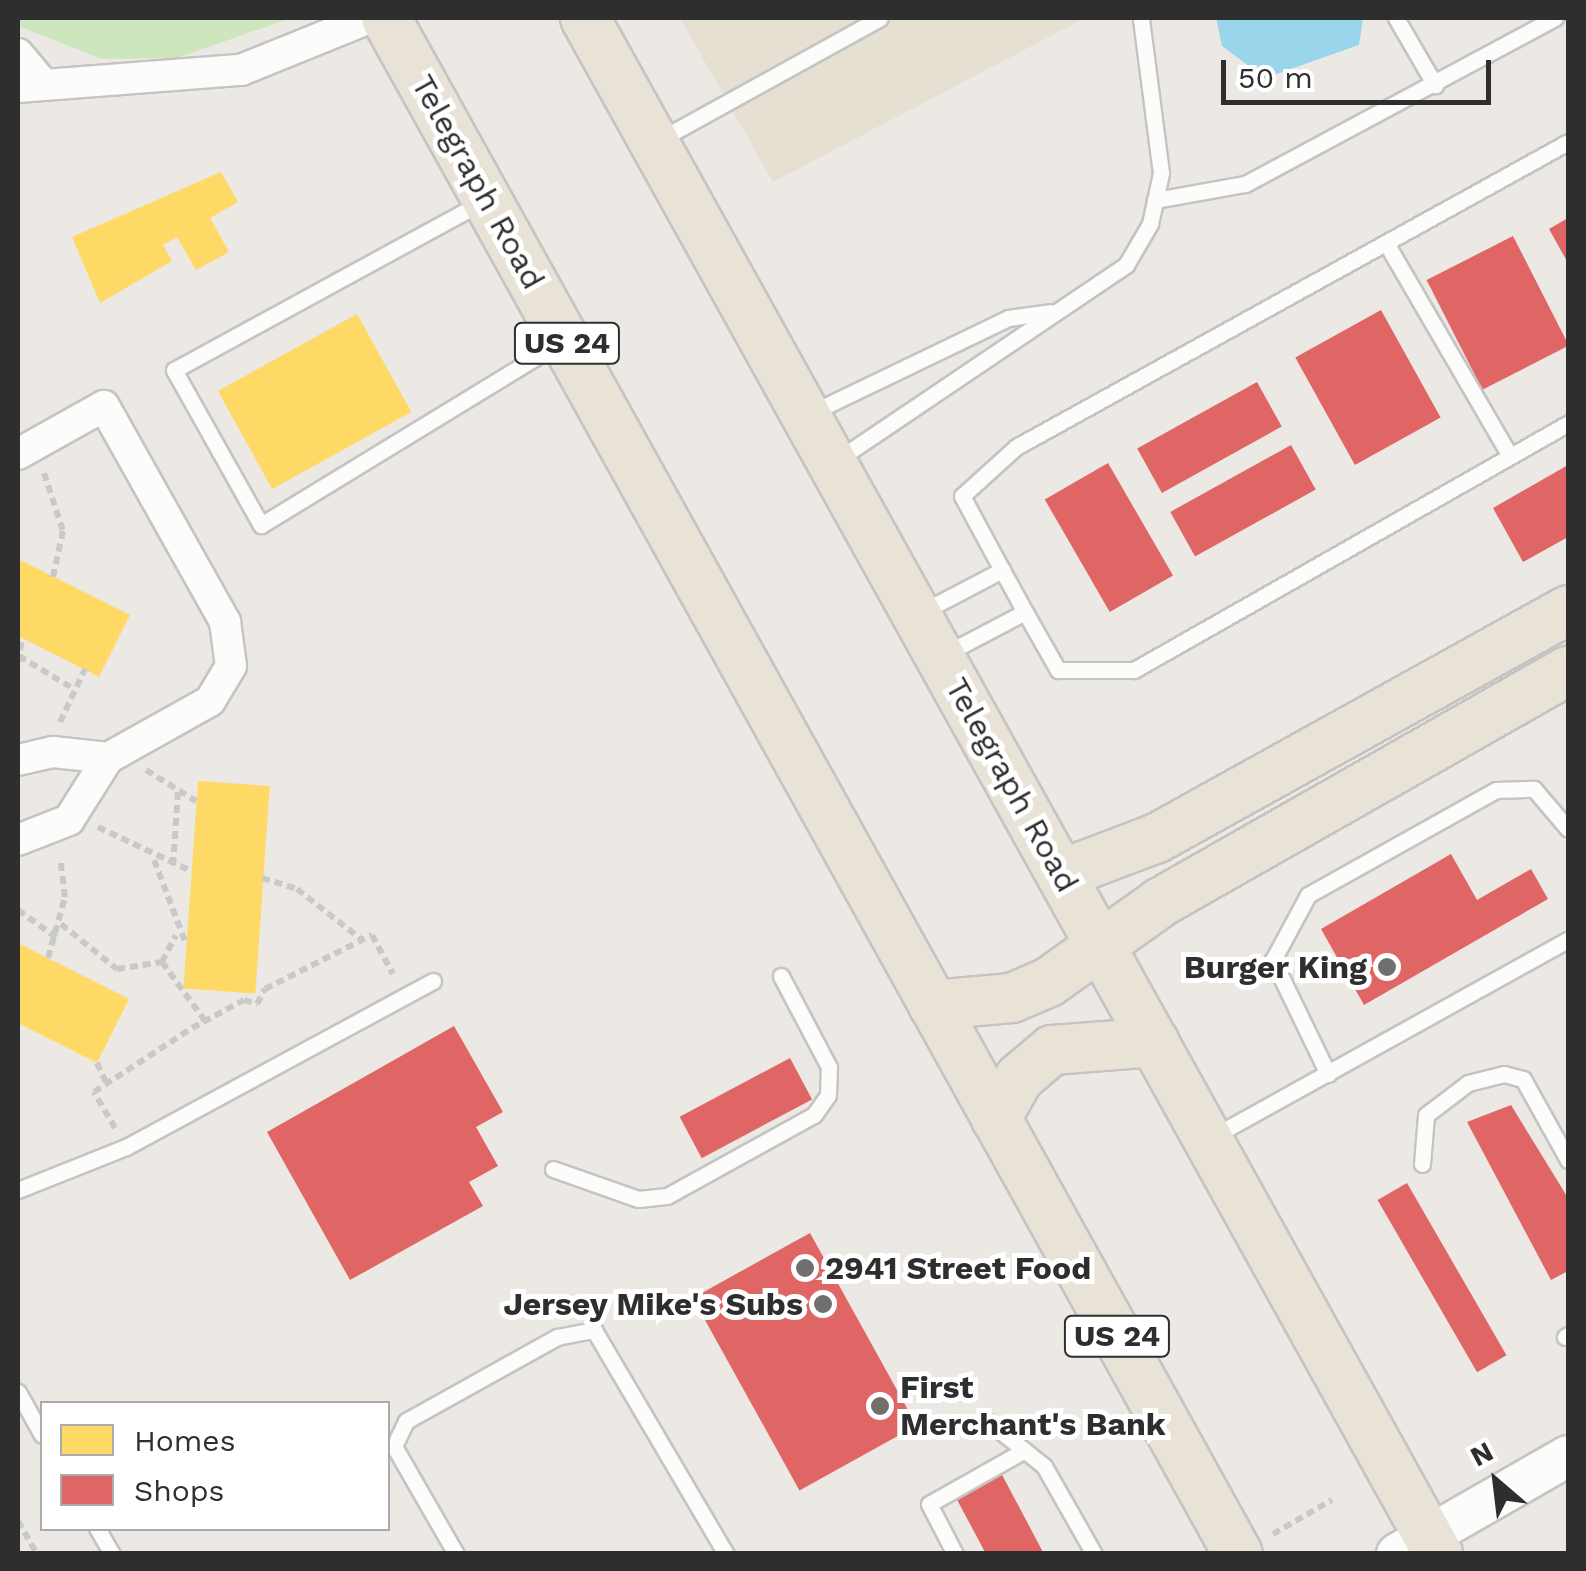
<!DOCTYPE html>
<html>
<head>
<meta charset="utf-8">
<style>
	body { margin:0 }
	#map { position:relative; width:1586px; height:1571px; overflow:hidden; background:#ece8e4; font-family:"Work Sans",sans-serif }
	div>[style] { position:absolute }
	.education>* { inset:0; background:#e6e0d3 }
	.green>* { inset:0; background:#cee6be }
	.water>* { inset:0; background:#99d6ec }
	.homes>* { inset:0; background:#ffd966; transform-origin:0 0 }
	.shops>* { inset:0; background:#e06666; transform-origin:0 0 }
	.path>* { height:6px; margin-top:-3px; transform-origin:0; background:repeating-linear-gradient(90deg,#c9c9c8 0 8px,transparent 0 13px) }
	.roads { filter:drop-shadow(2px 0 #c5c4c5) drop-shadow(-2px 0 #c5c4c5) drop-shadow(0 2px #c5c4c5) drop-shadow(0 -2px #c5c4c5) }
	.service>* { height:15px; margin:-7.5px; padding:0 7.5px; transform-origin:7.5px; border-radius:7.5px; background:#fcfcfb }
	.minor>* { height:30px; margin:-15px; padding:0 15px; transform-origin:15px; border-radius:15px; background:#fcfcfb }
	.secondary>* { height:40px; margin:-20px; padding:0 20px; transform-origin:20px; border-radius:20px; background:#fcfcfb }
	.trunk>* { height:48px; margin:-24px; padding:0 24px; transform-origin:24px; border-radius:24px; background:#e9e2d6 }
	.dots>* { width:28px; height:28px; translate:-50% -50%; box-sizing:border-box; border:5px solid #fff; border-radius:50% }
	span { translate:-50% -50%; white-space:nowrap; text-align:center; line-height:1.15; -webkit-text-stroke:10px #fff; paint-order:stroke }
	.shield-label span { padding:2px 8px; background:#fff; border:2px solid; border-radius:8px; -webkit-text-stroke-width:0 }
	.shield-label { font-size:30px; color:#2e2e2e; font-weight:700 }
	.street-label { font-size:32px; color:#2e2e2e }
	.poi-label { font-size:32px; color:#2e2e2e; font-weight:700 }
	.right { translate:-100% -50%; text-align:right }
	.left { translate:0 -50%; text-align:left }
	.frame { position:absolute; inset:0; border:20px solid #2e2e2e; pointer-events:none }
	.legend { position:absolute; left:40px; top:1401px; width:350px; height:130px; box-sizing:border-box; background:#fff; border:2px solid #ababab; margin:0; padding:12px 18px; list-style:none; font-size:30px; color:#2e2e2e }
	.legend li { display:flex; align-items:center; gap:20px; height:50px }
	.legend b { width:50px; border:2px solid #ababab }
	.north { position:absolute; left:1446px; top:1431px; width:100px; height:100px; -webkit-text-stroke:8px #fff; paint-order:stroke; rotate:332deg; font-size:28px; font-weight:700; line-height:40px; text-align:center; color:#2e2e2e }
	.north::after { content:''; display:block; margin:auto; width:35px; height:45px; background:#2e2e2e; clip-path:polygon(50% 0,100% 100%,50% 72%,0 100%) }
	.scale { position:absolute; left:1221px; top:60px; width:270px; height:45px; box-sizing:border-box; border:5px solid #2e2e2e; border-top:0; padding-left:12px; font-size:30px; line-height:35px; white-space:nowrap; color:#2e2e2e; -webkit-text-stroke:8px #fff; paint-order:stroke }
</style>
</head>
<body>
<div id="map">
	<div class="education">
		<i style="clip-path:polygon(680px 18px,1085px 18px,773px 182px)"></i>
	</div>
	<div class="green">
		<i style="clip-path:polygon(18px 18px,291px 18px,177px 58px,102px 59px,18px 26px)"></i>
	</div>
	<div class="water">
		<i style="clip-path:polygon(1216px 18px,1363px 18px,1359px 45px,1265px 78px,1222px 46px)"></i>
	</div>
	<div class="homes">
		<i style="clip-path:polygon(221px 172px,238px 202px,210px 218px,229px 252px,196px 270px,177px 237px,163px 245px,172px 261px,100px 303px,72px 237px)"></i>
		<i style="left:357px;top:314px;width:112px;height:159px;rotate:61deg"></i>
		<i style="clip-path:polygon(18px 559px,130px 615px,99px 677px,18px 636px)"></i>
		<i style="left:198px;top:781px;width:72px;height:208px;rotate:4deg"></i>
		<i style="clip-path:polygon(18px 943px,129px 999px,97px 1063px,18px 1023px)"></i>
	</div>
	<div class="shops">
		<i style="clip-path:polygon(1568px 218px,1568px 263px,1549px 229px)"></i>
		<i style="left:1513px;top:236px;width:123px;height:97px;rotate:63deg"></i>
		<i style="left:1381px;top:310px;width:123px;height:98px;rotate:61deg"></i>
		<i style="left:1257px;top:382px;width:51px;height:137px;rotate:61deg"></i>
		<i style="left:1291px;top:445px;width:51px;height:138px;rotate:61deg"></i>
		<i style="left:1108px;top:463px;width:130px;height:73px;rotate:60deg"></i>
		<i style="clip-path:polygon(1568px 465px,1568px 537px,1523px 562px,1493px 508px)"></i>
		<i style="clip-path:polygon(1451px 854px,1477px 900px,1531px 869px,1548px 899px,1364px 1005px,1321px 929px)"></i>
		<i style="clip-path:polygon(454px 1026px,503px 1112px,476px 1127px,498px 1166px,469px 1182px,483px 1206px,350px 1280px,267px 1132px)"></i>
		<i style="left:790px;top:1058px;width:47px;height:125px;rotate:62deg"></i>
		<i style="clip-path:polygon(1511px 1105px,1568px 1198px,1568px 1271px,1551px 1280px,1467px 1122px)"></i>
		<i style="left:1407px;top:1183px;width:199px;height:34px;rotate:60deg"></i>
		<i style="left:810px;top:1233px;width:220px;height:134px;rotate:61deg"></i>
		<i style="clip-path:polygon(999px 1469px,1044px 1554px,986px 1554px,954px 1494px)"></i>
	</div>
	<div class="path">
		<i style="left:44px;top:473px;width:61px;rotate:71.9deg"></i>
		<i style="left:63px;top:531px;width:47px;rotate:102.3deg"></i>
		<i style="left:19px;top:656px;width:64px;rotate:31deg"></i>
		<i style="left:18px;top:663px;width:25px;rotate:-81deg"></i>
		<i style="left:60px;top:722px;width:59px;rotate:-64.7deg"></i>
		<i style="left:146px;top:770px;width:59px;rotate:31.8deg"></i>
		<i style="left:98px;top:827px;width:103px;rotate:25.3deg"></i>
		<i style="left:154px;top:860px;width:87px;rotate:69.1deg"></i>
		<i style="left:173px;top:865px;width:73px;rotate:-86.1deg"></i>
		<i style="left:262px;top:878px;width:37px;rotate:17deg"></i>
		<i style="left:297px;top:889px;width:83px;rotate:38.1deg"></i>
		<i style="left:18px;top:910px;width:47px;rotate:35.4deg"></i>
		<i style="left:61px;top:924px;width:72px;rotate:38.8deg"></i>
		<i style="left:117px;top:969px;width:46px;rotate:-8.8deg"></i>
		<i style="left:162px;top:962px;width:73px;rotate:53.9deg"></i>
		<i style="left:48px;top:958px;width:63px;rotate:-74.4deg"></i>
		<i style="left:65px;top:897px;width:39px;rotate:-97deg"></i>
		<i style="left:162px;top:962px;width:30px;rotate:-63deg"></i>
		<i style="left:97px;top:1063px;width:23px;rotate:65deg"></i>
		<i style="left:115px;top:1128px;width:42px;rotate:-120.3deg"></i>
		<i style="left:94px;top:1092px;width:117px;rotate:-33.1deg"></i>
		<i style="left:192px;top:1028px;width:59px;rotate:-28.3deg"></i>
		<i style="left:244px;top:1000px;width:14px;rotate:17deg"></i>
		<i style="left:257px;top:1004px;width:17px;rotate:-62deg"></i>
		<i style="left:265px;top:989px;width:120px;rotate:-26.8deg"></i>
		<i style="left:372px;top:935px;width:44px;rotate:61.7deg"></i>
		<i style="left:18px;top:1521px;width:38px;rotate:60deg"></i>
		<i style="left:1273px;top:1534px;width:68px;rotate:-30deg"></i>
	</div>
	<div class="roads">
		<div class="service">
			<i style="left:1396px;top:18px;width:78px;rotate:59.8deg"></i>
			<i style="left:659px;top:140px;width:252px;rotate:-28.9deg"></i>
			<i style="left:1155px;top:200px;width:91px;rotate:-10.1deg"></i>
			<i style="left:1245px;top:184px;width:352px;rotate:-28.2deg"></i>
			<i style="left:484px;top:201px;width:353px;rotate:151.4deg"></i>
			<i style="left:174px;top:370px;width:178px;rotate:60.7deg"></i>
			<i style="left:261px;top:525px;width:351px;rotate:-31.4deg"></i>
			<i style="left:1386px;top:243px;width:246px;rotate:59.8deg"></i>
			<i style="left:811px;top:413px;width:219px;rotate:-25.7deg"></i>
			<i style="left:1008px;top:318px;width:42px;rotate:-8.1deg"></i>
			<i style="left:837px;top:460px;width:349px;rotate:-34deg"></i>
			<i style="left:1126px;top:265px;width:48px;rotate:-59.7deg"></i>
			<i style="left:1150px;top:224px;width:52px;rotate:-77.8deg"></i>
			<i style="left:1161px;top:173px;width:156px;rotate:-97.4deg"></i>
			<i style="left:1002px;top:570px;width:48px;rotate:61.3deg"></i>
			<i style="left:920px;top:613px;width:93px;rotate:-27.7deg"></i>
			<i style="left:1002px;top:570px;width:84px;rotate:-118.4deg"></i>
			<i style="left:962px;top:496px;width:73px;rotate:-42.2deg"></i>
			<i style="left:1016px;top:447px;width:631px;rotate:-28.92deg"></i>
			<i style="left:945px;top:654px;width:90px;rotate:-27.7deg"></i>
			<i style="left:1025px;top:612px;width:67px;rotate:60.4deg"></i>
			<i style="left:1058px;top:670px;width:76px"></i>
			<i style="left:1134px;top:670px;width:499px;rotate:-29.6deg"></i>
			<i style="left:1328px;top:1074px;width:127px;rotate:-115.8deg"></i>
			<i style="left:1273px;top:960px;width:74px;rotate:-61.7deg"></i>
			<i style="left:1308px;top:895px;width:215px;rotate:-29.2deg"></i>
			<i style="left:1496px;top:790px;width:38px;rotate:-2deg"></i>
			<i style="left:1534px;top:789px;width:52px;rotate:49.6deg"></i>
			<i style="left:1212px;top:1137px;width:407px;rotate:-29deg"></i>
			<i style="left:1422px;top:1164px;width:49px;rotate:-85.3deg"></i>
			<i style="left:1426px;top:1115px;width:53px;rotate:-37.3deg"></i>
			<i style="left:1468px;top:1083px;width:37px;rotate:-14deg"></i>
			<i style="left:1504px;top:1074px;width:20px;rotate:15deg"></i>
			<i style="left:1523px;top:1079px;width:93px;rotate:60.9deg"></i>
			<i style="left:553px;top:1169px;width:90px;rotate:19.4deg"></i>
			<i style="left:638px;top:1199px;width:29px;rotate:-6deg"></i>
			<i style="left:667px;top:1196px;width:168px;rotate:-28.9deg"></i>
			<i style="left:814px;top:1115px;width:24px;rotate:-55deg"></i>
			<i style="left:828px;top:1095px;width:28px;rotate:-88deg"></i>
			<i style="left:829px;top:1067px;width:103px;rotate:-117.8deg"></i>
			<i style="left:18px;top:1190px;width:116px;rotate:-21.7deg"></i>
			<i style="left:126px;top:1147px;width:349px;rotate:-28.4deg"></i>
			<i style="left:1565px;top:1337px;width:4px;rotate:-34deg"></i>
			<i style="left:18px;top:1392px;width:49px;rotate:60.8deg"></i>
			<i style="left:989px;top:1422px;width:70px;rotate:38.7deg"></i>
			<i style="left:1044px;top:1466px;width:101px;rotate:60.4deg"></i>
			<i style="left:97px;top:1528px;width:30px;rotate:60deg"></i>
			<i style="left:456px;top:1554px;width:125px;rotate:-119.9deg"></i>
			<i style="left:394px;top:1446px;width:28px;rotate:-64deg"></i>
			<i style="left:406px;top:1421px;width:173px;rotate:-29.1deg"></i>
			<i style="left:557px;top:1337px;width:38px;rotate:-11deg"></i>
			<i style="left:594px;top:1330px;width:260px;rotate:59.5deg"></i>
			<i style="left:955px;top:1554px;width:56px;rotate:-117.5deg"></i>
			<i style="left:929px;top:1504px;width:108px;rotate:-29.4deg"></i>
		</div>
		<div class="minor">
			<i style="left:18px;top:54px;width:40px;rotate:50deg"></i>
			<i style="left:18px;top:87px;width:224px;rotate:-4.4deg"></i>
			<i style="left:241px;top:70px;width:139px;rotate:-22deg"></i>
			<i style="left:18px;top:454px;width:98px;rotate:-29.2deg"></i>
			<i style="left:104px;top:406px;width:248px;rotate:60.7deg"></i>
			<i style="left:225px;top:622px;width:44px;rotate:82.2deg"></i>
			<i style="left:231px;top:666px;width:41px;rotate:121deg"></i>
			<i style="left:210px;top:701px;width:117px;rotate:150.8deg"></i>
			<i style="left:108px;top:758px;width:73px;rotate:122.2deg"></i>
			<i style="left:69px;top:820px;width:55px;rotate:158.6deg"></i>
			<i style="left:18px;top:760px;width:36px;rotate:-13deg"></i>
			<i style="left:53px;top:752px;width:55px;rotate:6.2deg"></i>
		</div>
		<div class="secondary">
			<i style="left:1397px;top:1554px;width:197px;rotate:-29.8deg"></i>
		</div>
		<div class="trunk">
			<i style="left:386px;top:18px;width:1756px;rotate:60.98deg"></i>
			<i style="left:585px;top:18px;width:1757px;rotate:60.95deg"></i>
			<i style="left:1062px;top:874px;width:102px;rotate:-20.8deg"></i>
			<i style="left:1157px;top:838px;width:470px;rotate:-29deg"></i>
			<i style="left:933px;top:1005px;width:79px;rotate:-5.1deg"></i>
			<i style="left:1012px;top:998px;width:40px;rotate:-23.4deg"></i>
			<i style="left:1049px;top:982px;width:138px;rotate:-35.5deg"></i>
			<i style="left:1161px;top:902px;width:468px;rotate:-29.6deg"></i>
			<i style="left:996px;top:1119px;width:47px;rotate:-60.7deg"></i>
			<i style="left:1019px;top:1078px;width:43px;rotate:-40.3deg"></i>
			<i style="left:1052px;top:1050px;width:103px;rotate:-4.4deg"></i>
		</div>
	</div>
	<div class="dots">
		<i style="left:1387px;top:967px;background:#706f6e"></i>
		<i style="left:805px;top:1268px;background:#706f6e"></i>
		<i style="left:823px;top:1304px;background:#706f6e"></i>
		<i style="left:880px;top:1406px;background:#706f6e"></i>
	</div>
	<div class="shield-label">
		<span style="left:567px;top:343px">US 24</span>
		<span style="left:1117px;top:1336px">US 24</span>
	</div>
	<div class="street-label">
		<span style="left:478px;top:182px;rotate:61deg">Telegraph Road</span>
		<span style="left:1012px;top:785px;rotate:61deg">Telegraph Road</span>
	</div>
	<div class="poi-label">
		<span class="right" style="left:1367px;top:967px">Burger King</span>
		<span class="left" style="left:825px;top:1268px">2941 Street Food</span>
		<span class="right" style="left:803px;top:1304px">Jersey Mike's Subs</span>
		<span class="left" style="left:900px;top:1406px">First<br>Merchant's Bank</span>
	</div>
	<div class="frame"></div>
	<ul class="legend">
	<li><b style="height:28px;background:#ffd966"></b>Homes</li>
	<li><b style="height:28px;background:#e06666"></b>Shops</li>
	</ul>
	<div class="north">N</div>
	<div class="scale">50 m</div>
</div>
</body>
</html>
